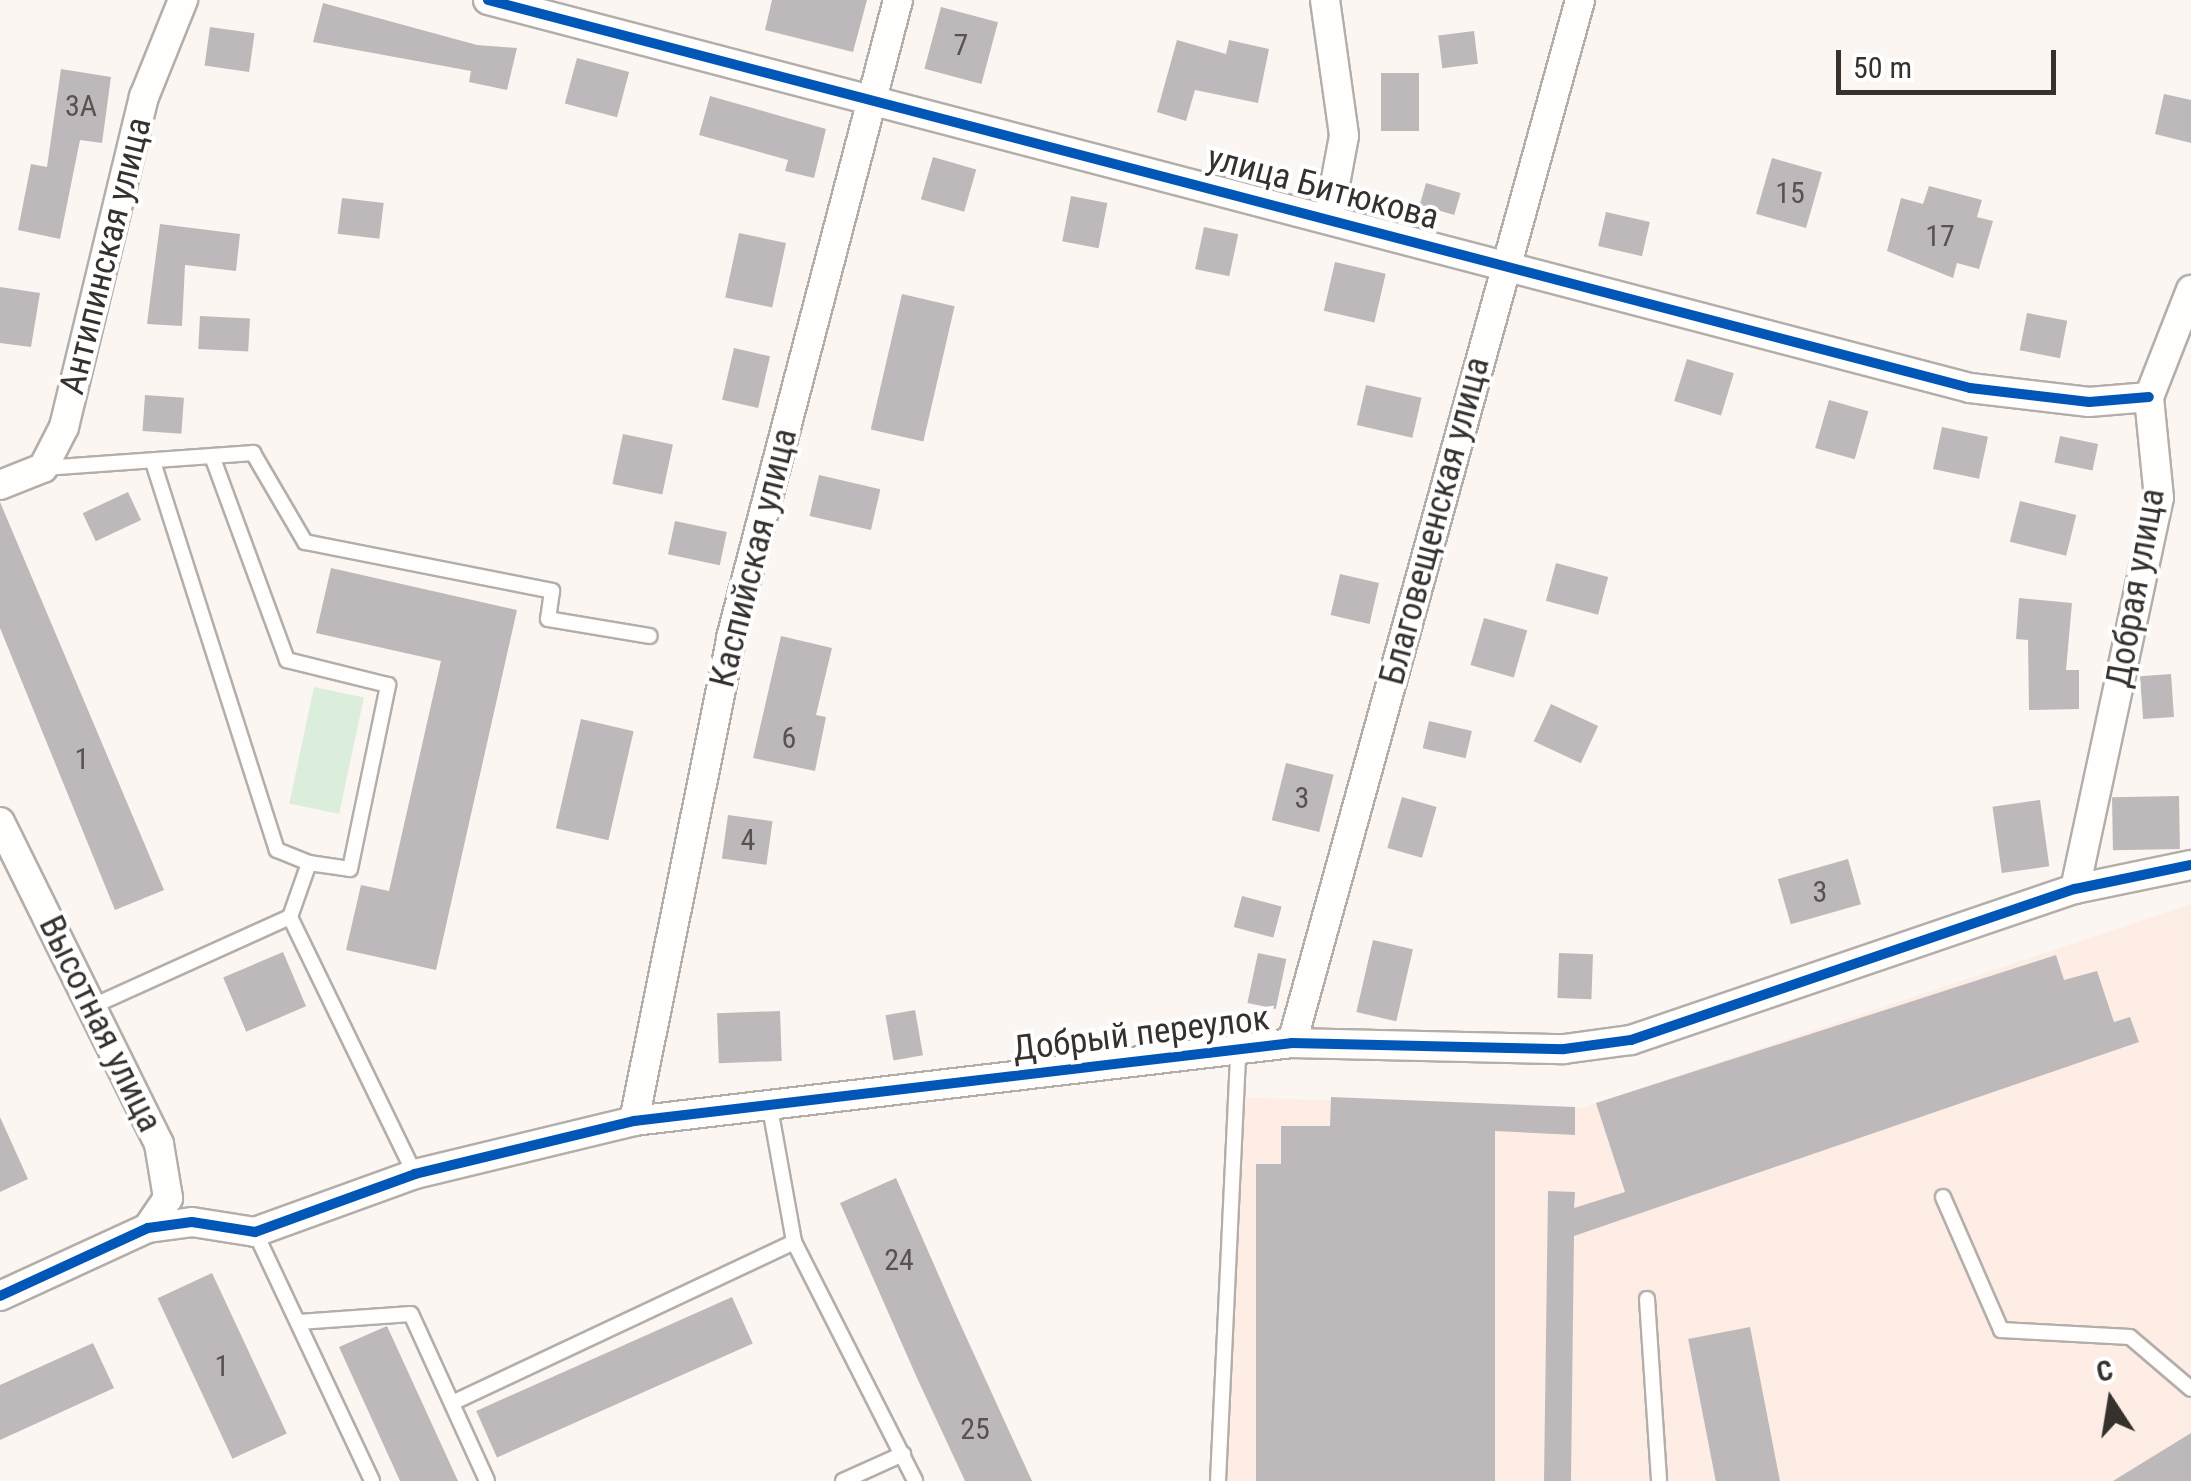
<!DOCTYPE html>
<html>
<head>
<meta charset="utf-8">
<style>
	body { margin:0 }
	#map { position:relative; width:2191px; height:1481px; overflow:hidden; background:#fcf6f2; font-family:"Roboto Condensed",sans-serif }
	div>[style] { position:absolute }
	.built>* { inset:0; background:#fdede4 }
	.green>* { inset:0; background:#daeedb; transform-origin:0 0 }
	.building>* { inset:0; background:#bdb9ba; transform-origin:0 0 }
	.roads { filter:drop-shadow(2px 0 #b4aeaa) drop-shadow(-2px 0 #b4aeaa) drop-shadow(0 2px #b4aeaa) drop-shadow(0 -2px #b4aeaa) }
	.service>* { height:14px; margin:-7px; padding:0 7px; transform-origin:7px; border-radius:7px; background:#fffefd }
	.minor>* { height:28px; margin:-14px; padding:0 14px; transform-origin:14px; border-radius:14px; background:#fffefd }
	.cycleway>* { height:10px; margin:-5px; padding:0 5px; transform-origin:5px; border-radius:5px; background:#0057b8 }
	span { translate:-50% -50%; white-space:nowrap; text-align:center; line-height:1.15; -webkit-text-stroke:8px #fff; paint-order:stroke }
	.number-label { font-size:30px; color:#585351 }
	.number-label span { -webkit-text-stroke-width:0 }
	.street-label { font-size:35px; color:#37312e }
	.north { position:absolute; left:2061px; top:1351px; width:100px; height:100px; -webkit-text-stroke:8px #fff; paint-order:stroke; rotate:348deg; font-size:28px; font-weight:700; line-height:40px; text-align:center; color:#37312e }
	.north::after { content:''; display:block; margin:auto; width:35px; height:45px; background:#37312e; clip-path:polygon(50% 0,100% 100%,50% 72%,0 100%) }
	.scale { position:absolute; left:1836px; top:50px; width:220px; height:45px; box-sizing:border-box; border:5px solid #37312e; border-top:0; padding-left:12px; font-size:30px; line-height:35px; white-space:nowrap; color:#37312e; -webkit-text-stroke:8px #fff; paint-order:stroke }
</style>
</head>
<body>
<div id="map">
	<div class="built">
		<i style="clip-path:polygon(2191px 904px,2191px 1481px,1225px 1481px,1225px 1097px,1581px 1108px)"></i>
	</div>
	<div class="green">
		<i style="left:314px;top:687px;width:51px;height:119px;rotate:12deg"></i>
	</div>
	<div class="building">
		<i style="clip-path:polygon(772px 0,867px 0,853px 52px,765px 30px)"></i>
		<i style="clip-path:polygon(323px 3px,477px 45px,517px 48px,507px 90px,469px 82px,471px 71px,313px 42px)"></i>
		<i style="left:941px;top:7px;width:59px;height:64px;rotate:15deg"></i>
		<i style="left:210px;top:27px;width:45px;height:39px;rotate:8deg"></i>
		<i style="left:1474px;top:31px;width:33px;height:36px;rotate:83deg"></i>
		<i style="clip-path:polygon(1177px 40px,1226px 54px,1229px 40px,1269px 49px,1258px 103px,1195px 90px,1186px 121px,1157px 112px)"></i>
		<i style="left:577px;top:58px;width:54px;height:47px;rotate:15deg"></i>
		<i style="clip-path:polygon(61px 69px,111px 77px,102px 143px,80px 140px,60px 239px,18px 230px,31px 164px,47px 167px)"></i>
		<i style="left:1381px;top:73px;width:38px;height:58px"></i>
		<i style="clip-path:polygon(2164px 94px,2191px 100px,2191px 143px,2155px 134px)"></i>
		<i style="clip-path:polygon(710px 96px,826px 129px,814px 178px,785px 171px,788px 160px,699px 135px)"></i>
		<i style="left:933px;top:157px;width:45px;height:44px;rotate:16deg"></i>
		<i style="left:1772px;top:158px;width:52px;height:58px;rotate:16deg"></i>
		<i style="left:1426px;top:183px;width:36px;height:23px;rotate:16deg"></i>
		<i style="clip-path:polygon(1929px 186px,1982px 200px,1977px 217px,1993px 221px,1979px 269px,1957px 263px,1953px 278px,1887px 251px,1901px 198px,1923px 204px)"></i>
		<i style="left:1071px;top:196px;width:37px;height:46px;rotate:11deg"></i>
		<i style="left:342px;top:198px;width:42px;height:36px;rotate:7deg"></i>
		<i style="left:1606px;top:212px;width:45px;height:35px;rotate:13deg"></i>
		<i style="clip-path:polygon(160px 224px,240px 234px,236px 271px,185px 265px,182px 326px,147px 324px)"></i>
		<i style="left:1204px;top:227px;width:35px;height:43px;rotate:12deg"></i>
		<i style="left:739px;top:233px;width:48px;height:66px;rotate:12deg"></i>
		<i style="left:1335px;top:262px;width:52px;height:50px;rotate:13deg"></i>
		<i style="clip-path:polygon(0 287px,40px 293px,31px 347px,0 343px)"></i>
		<i style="left:902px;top:294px;width:54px;height:139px;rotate:13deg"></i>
		<i style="left:2027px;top:313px;width:41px;height:38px;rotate:11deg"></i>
		<i style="left:200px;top:316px;width:50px;height:33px;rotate:3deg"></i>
		<i style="left:734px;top:348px;width:37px;height:53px;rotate:13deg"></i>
		<i style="left:1687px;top:359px;width:49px;height:44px;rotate:17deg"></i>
		<i style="left:1366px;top:385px;width:57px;height:41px;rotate:13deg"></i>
		<i style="left:145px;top:395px;width:39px;height:36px;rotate:4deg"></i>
		<i style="left:1829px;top:400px;width:41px;height:50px;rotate:16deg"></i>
		<i style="left:1942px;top:427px;width:47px;height:43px;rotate:12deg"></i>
		<i style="left:623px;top:434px;width:51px;height:51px;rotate:12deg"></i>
		<i style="left:2060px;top:436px;width:39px;height:27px;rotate:12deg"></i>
		<i style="left:819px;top:475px;width:63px;height:42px;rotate:13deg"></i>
		<i style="left:128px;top:492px;width:31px;height:50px;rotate:65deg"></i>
		<i style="left:2020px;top:501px;width:58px;height:42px;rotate:14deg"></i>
		<i style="clip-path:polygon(0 502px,164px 890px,115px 910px,0 628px)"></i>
		<i style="left:675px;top:521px;width:53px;height:34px;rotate:12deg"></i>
		<i style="left:1556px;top:563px;width:54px;height:39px;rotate:15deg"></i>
		<i style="clip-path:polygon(331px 568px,517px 610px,436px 970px,346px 950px,361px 885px,389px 891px,441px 661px,316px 633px)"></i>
		<i style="left:1340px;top:574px;width:40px;height:42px;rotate:13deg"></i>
		<i style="clip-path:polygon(2019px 598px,2072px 603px,2066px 670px,2079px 670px,2079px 709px,2029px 710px,2028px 640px,2016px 639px)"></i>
		<i style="left:1484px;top:618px;width:45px;height:49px;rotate:16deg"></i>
		<i style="clip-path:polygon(781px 636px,832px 648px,816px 715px,826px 717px,815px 771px,753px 758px)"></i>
		<i style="left:2171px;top:674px;width:43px;height:31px;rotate:86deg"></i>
		<i style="left:1551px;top:704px;width:52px;height:41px;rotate:25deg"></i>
		<i style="left:581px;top:719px;width:54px;height:112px;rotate:13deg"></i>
		<i style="left:1429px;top:721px;width:44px;height:28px;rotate:13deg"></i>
		<i style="left:1286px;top:763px;width:49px;height:59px;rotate:14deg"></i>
		<i style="left:2179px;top:796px;width:53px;height:67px;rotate:89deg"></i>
		<i style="left:1402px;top:797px;width:36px;height:53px;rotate:16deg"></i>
		<i style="left:2040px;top:800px;width:67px;height:48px;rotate:82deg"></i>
		<i style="left:728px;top:815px;width:45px;height:44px;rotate:8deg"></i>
		<i style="left:1848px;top:859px;width:47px;height:73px;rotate:74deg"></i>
		<i style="left:1242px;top:896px;width:41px;height:32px;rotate:15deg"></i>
		<i style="left:1373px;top:940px;width:41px;height:74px;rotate:13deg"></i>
		<i style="left:283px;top:952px;width:59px;height:65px;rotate:67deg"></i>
		<i style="left:1258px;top:953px;width:29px;height:51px;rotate:12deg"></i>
		<i style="left:1559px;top:953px;width:34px;height:45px;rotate:2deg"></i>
		<i style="clip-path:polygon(2056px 955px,2064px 980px,2097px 971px,2114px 1022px,2130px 1017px,2139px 1042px,1574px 1236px,1571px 1481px,1544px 1481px,1548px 1191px,1575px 1192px,1574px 1208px,1625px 1192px,1596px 1103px)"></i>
		<i style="left:915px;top:1010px;width:46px;height:30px;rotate:80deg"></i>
		<i style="left:780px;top:1011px;width:50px;height:63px;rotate:88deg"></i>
		<i style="clip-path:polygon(1331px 1097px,1575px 1107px,1575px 1135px,1495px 1131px,1495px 1481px,1256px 1481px,1256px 1164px,1281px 1164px,1281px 1126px,1330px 1126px)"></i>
		<i style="clip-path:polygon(0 1117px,28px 1179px,0 1192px)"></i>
		<i style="clip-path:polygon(896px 1178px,957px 1317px,1032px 1481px,965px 1481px,917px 1378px,840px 1203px)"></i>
		<i style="left:212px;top:1273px;width:177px;height:60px;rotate:65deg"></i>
		<i style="left:732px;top:1297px;width:51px;height:280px;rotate:66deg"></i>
		<i style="clip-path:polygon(387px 1326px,458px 1481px,400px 1481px,339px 1347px)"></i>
		<i style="left:1750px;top:1327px;width:157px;height:63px;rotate:79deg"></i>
		<i style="clip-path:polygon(93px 1343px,114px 1388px,0 1440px,0 1385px)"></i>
		<i style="clip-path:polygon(2191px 1433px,2191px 1481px,2113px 1481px)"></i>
	</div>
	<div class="roads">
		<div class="service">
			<i style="left:153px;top:462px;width:407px;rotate:72.3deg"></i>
			<i style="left:277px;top:850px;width:35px;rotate:22deg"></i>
			<i style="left:44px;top:468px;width:210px;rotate:-4.1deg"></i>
			<i style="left:253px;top:453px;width:103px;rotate:59.7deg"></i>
			<i style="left:305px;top:542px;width:252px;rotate:11.2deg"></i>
			<i style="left:552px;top:591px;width:28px;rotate:98deg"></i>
			<i style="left:548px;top:619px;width:103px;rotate:9.5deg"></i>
			<i style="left:290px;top:917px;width:286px;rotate:64.1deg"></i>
			<i style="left:93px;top:1006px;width:216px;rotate:-24.3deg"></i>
			<i style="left:290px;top:917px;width:57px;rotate:-70.6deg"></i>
			<i style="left:309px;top:863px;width:41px;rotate:8.3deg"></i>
			<i style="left:350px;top:869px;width:188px;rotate:-78.3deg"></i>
			<i style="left:388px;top:685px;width:104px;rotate:-166.1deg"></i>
			<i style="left:287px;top:660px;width:217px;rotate:-110.2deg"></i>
			<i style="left:770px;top:1108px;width:136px;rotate:79.8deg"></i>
			<i style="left:794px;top:1242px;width:268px;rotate:63.1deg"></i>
			<i style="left:1943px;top:1197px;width:145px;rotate:66.4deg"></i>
			<i style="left:2001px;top:1330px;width:129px;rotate:3.1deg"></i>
			<i style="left:2130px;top:1337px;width:80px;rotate:40.4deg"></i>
			<i style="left:255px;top:1232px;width:275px;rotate:64.8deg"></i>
			<i style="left:1647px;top:1299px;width:182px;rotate:86.2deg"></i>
			<i style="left:299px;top:1322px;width:112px;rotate:-4.1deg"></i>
			<i style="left:411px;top:1314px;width:183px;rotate:65.5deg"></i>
			<i style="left:452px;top:1403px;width:378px;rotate:-25.2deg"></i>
			<i style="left:843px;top:1481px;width:66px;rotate:-24.2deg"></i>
			<i style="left:1218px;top:1481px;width:431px;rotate:-87.3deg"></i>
		</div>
		<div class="minor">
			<i style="left:488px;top:0;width:1532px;rotate:14.67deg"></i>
			<i style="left:1970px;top:388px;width:120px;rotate:6.7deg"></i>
			<i style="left:2089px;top:402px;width:60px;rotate:-4.8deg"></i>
			<i style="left:1325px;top:0;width:137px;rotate:82deg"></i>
			<i style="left:1344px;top:136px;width:81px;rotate:100.6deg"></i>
			<i style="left:0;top:485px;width:46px;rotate:-21.6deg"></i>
			<i style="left:43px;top:468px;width:46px;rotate:-62.9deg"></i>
			<i style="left:64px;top:427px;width:340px;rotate:-76.4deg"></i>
			<i style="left:144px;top:97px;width:105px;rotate:-68.1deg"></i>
			<i style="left:0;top:822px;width:359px;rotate:63.7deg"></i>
			<i style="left:159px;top:1144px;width:55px;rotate:80.5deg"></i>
			<i style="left:168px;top:1198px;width:36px;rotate:124deg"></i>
			<i style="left:2075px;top:889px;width:400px;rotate:-77.9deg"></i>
			<i style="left:2159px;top:498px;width:101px;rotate:-95.7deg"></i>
			<i style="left:2149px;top:397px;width:115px;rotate:-68.6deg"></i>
			<i style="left:1292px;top:1043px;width:1082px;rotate:-74.56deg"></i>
			<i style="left:634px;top:1121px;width:493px;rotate:-78.6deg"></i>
			<i style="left:731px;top:638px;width:659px;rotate:-75.33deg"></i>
			<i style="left:0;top:1296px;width:163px;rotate:-24.7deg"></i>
			<i style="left:148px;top:1228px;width:44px;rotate:-7.8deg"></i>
			<i style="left:192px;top:1222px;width:64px;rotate:9deg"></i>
			<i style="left:255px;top:1232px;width:170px;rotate:-19.9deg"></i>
			<i style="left:415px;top:1174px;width:225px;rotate:-13.6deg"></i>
			<i style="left:634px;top:1121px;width:663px;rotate:-6.76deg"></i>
			<i style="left:1292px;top:1043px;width:272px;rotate:1.3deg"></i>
			<i style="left:1564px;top:1049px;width:68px;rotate:-7.7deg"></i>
			<i style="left:1631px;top:1040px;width:469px;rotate:-18.8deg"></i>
			<i style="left:2075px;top:889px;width:118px;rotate:-11.7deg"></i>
		</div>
	</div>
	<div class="cycleway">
		<i style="left:488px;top:0;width:1532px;rotate:14.67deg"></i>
		<i style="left:1970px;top:388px;width:120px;rotate:6.7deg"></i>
		<i style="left:2089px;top:402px;width:60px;rotate:-4.8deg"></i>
		<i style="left:0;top:1296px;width:163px;rotate:-24.7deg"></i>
		<i style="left:148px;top:1228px;width:44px;rotate:-7.8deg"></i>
		<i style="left:192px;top:1222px;width:64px;rotate:9deg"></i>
		<i style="left:255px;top:1232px;width:170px;rotate:-19.9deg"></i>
		<i style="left:415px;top:1174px;width:225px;rotate:-13.6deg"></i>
		<i style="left:634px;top:1121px;width:663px;rotate:-6.76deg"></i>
		<i style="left:1292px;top:1043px;width:272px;rotate:1.3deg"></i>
		<i style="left:1564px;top:1049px;width:68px;rotate:-7.7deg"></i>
		<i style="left:1631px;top:1040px;width:469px;rotate:-18.8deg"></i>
		<i style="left:2075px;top:889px;width:118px;rotate:-11.7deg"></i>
	</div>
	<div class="number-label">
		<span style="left:961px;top:45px">7</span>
		<span style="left:81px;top:106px">3А</span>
		<span style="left:1790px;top:193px">15</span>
		<span style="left:1940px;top:236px">17</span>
		<span style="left:789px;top:738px">6</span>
		<span style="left:82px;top:759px">1</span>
		<span style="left:1302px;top:798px">3</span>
		<span style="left:748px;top:840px">4</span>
		<span style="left:1820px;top:892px">3</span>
		<span style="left:899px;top:1260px">24</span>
		<span style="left:222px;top:1366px">1</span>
		<span style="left:975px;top:1429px">25</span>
	</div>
	<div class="street-label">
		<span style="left:1323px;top:188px;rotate:15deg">улица Битюкова</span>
		<span style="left:106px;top:256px;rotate:-76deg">Антипинская улица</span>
		<span style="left:1435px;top:521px;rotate:-75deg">Благовещенская улица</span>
		<span style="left:754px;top:558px;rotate:-76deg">Каспийская улица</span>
		<span style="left:2136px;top:588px;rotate:-80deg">Добрая улица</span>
		<span style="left:100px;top:1024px;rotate:64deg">Высотная улица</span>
		<span style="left:1141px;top:1034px;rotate:-7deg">Добрый переулок</span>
	</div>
	<div class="north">С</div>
	<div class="scale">50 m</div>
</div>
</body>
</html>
